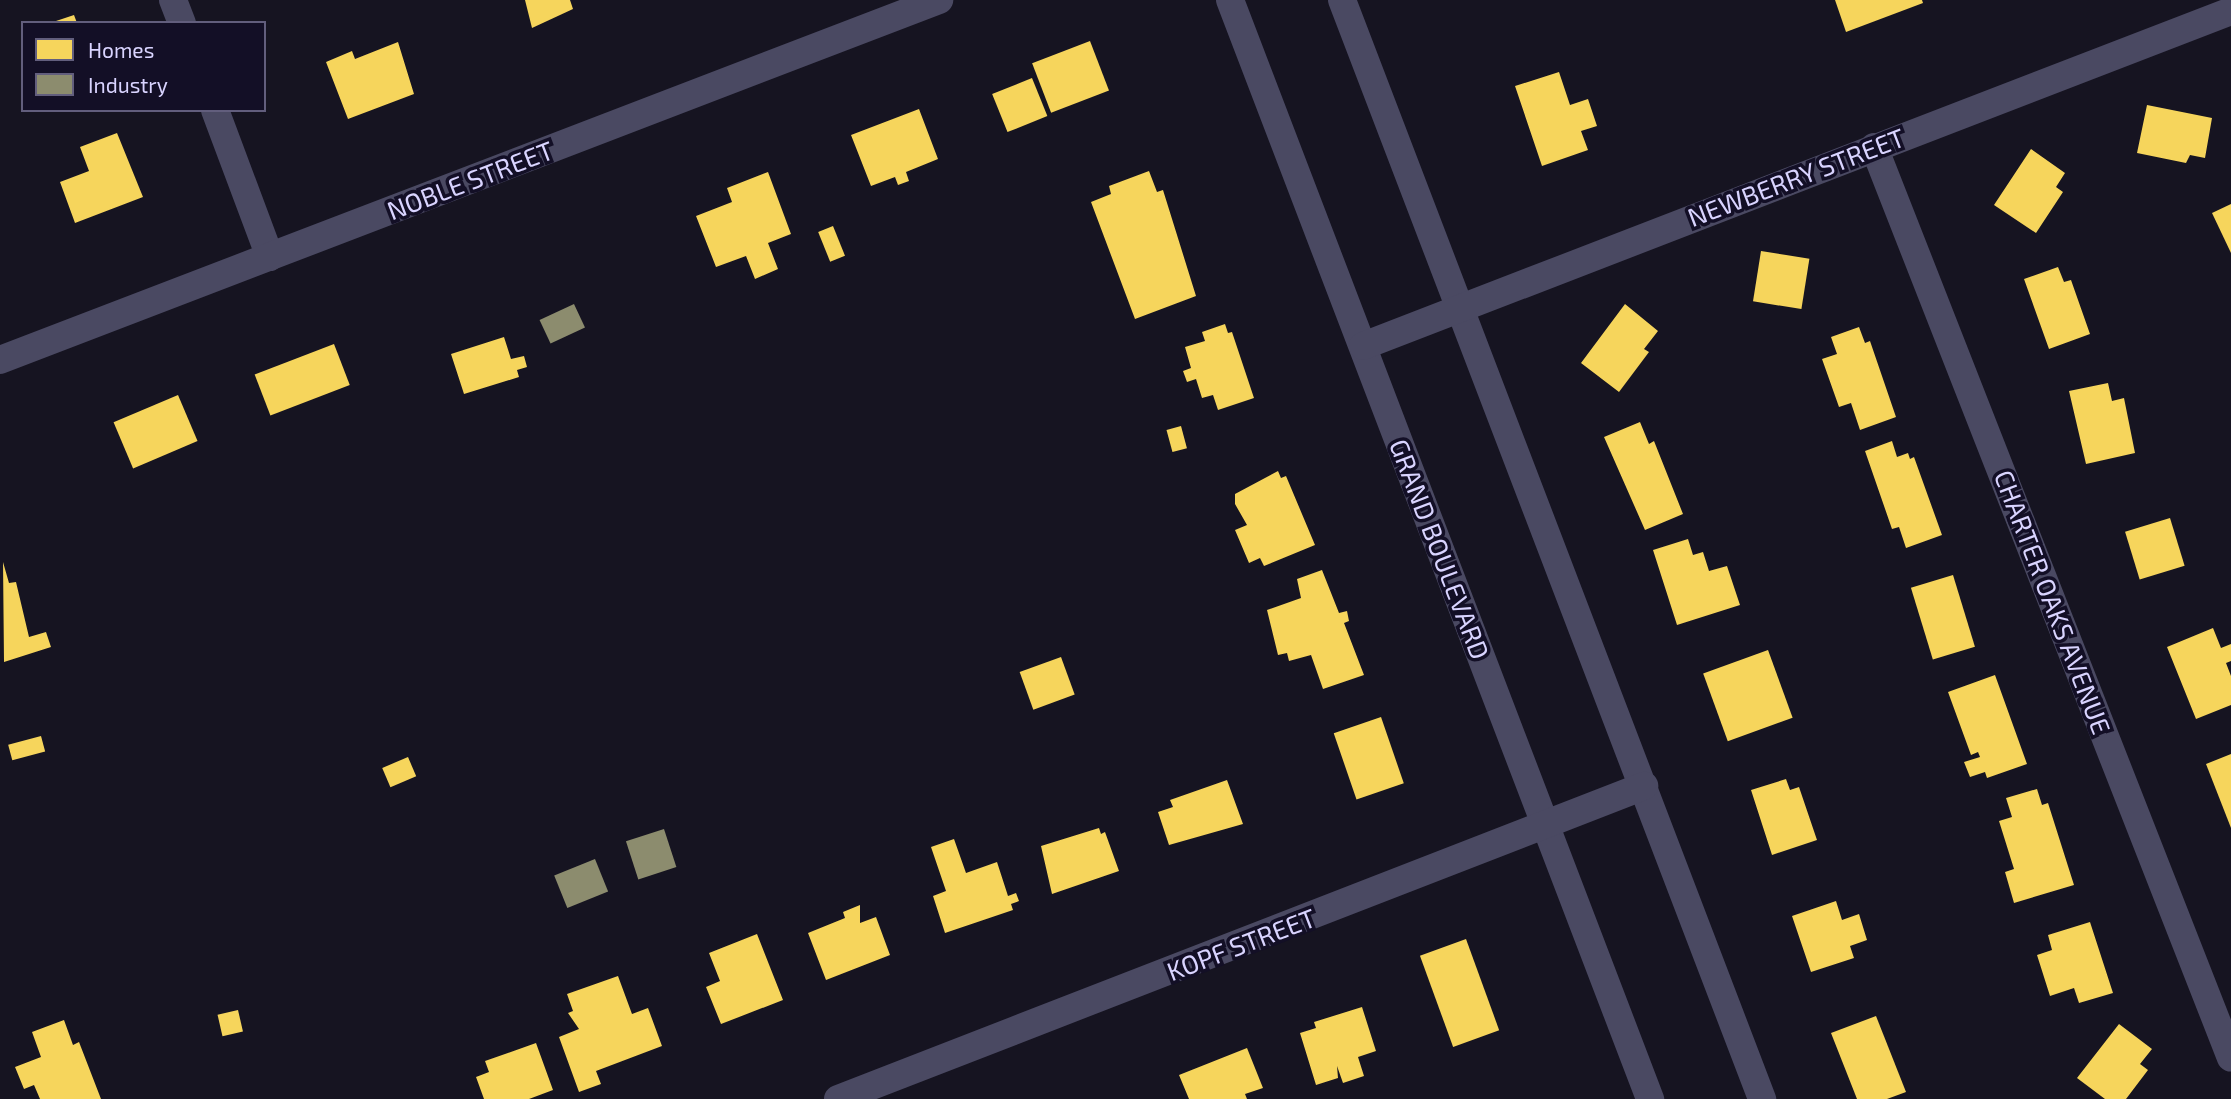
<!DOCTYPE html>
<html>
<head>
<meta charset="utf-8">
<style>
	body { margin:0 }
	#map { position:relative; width:2231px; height:1099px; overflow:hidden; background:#161421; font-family:"Exo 2",sans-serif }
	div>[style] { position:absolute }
	.homes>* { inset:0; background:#f6d55c; transform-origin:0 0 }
	.industry>* { inset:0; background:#8c8c6e; transform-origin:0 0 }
	.street>* { height:28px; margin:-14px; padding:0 14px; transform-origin:14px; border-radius:14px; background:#4a4962 }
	span { translate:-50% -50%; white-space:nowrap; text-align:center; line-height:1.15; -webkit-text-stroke:7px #130f26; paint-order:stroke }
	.street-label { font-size:26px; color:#d9d4ff }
	.legend { position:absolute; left:21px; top:21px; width:245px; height:91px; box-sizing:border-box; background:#130f26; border:2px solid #625e7d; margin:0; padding:9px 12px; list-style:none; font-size:21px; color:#d9d4ff }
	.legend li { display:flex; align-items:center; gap:14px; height:35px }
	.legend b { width:35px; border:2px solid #625e7d }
</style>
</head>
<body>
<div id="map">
	<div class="homes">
		<i style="clip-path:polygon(525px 0,570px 0,573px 9px,532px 28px)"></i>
		<i style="clip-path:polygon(1835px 0,1922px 0,1923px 3px,1846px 32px)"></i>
		<i style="clip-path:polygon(74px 15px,77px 23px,53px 23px,53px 22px)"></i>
		<i style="left:1090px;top:41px;width:53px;height:62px;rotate:69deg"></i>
		<i style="clip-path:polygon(398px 42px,414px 94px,348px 119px,326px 62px,352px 51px,355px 59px)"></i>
		<i style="clip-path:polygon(1559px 72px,1570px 105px,1588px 99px,1597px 126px,1581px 131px,1588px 150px,1542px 166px,1515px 86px)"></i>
		<i style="left:1032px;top:78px;width:41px;height:43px;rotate:68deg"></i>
		<i style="clip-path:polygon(2147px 105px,2212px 118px,2205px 158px,2190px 155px,2186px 163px,2137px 153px)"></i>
		<i style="clip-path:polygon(919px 109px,938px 159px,906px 172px,909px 181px,898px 185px,895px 177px,871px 186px,851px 135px)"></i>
		<i style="clip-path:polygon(117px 133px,143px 197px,75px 223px,60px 182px,89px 171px,80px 147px)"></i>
		<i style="clip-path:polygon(2031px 149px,2065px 173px,2056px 187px,2063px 192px,2036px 233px,1994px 205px)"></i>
		<i style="clip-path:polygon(1149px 171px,1157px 192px,1163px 190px,1196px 296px,1135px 319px,1091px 202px,1111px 194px,1109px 186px)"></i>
		<i style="clip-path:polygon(768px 172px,791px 234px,768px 243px,778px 269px,755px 279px,746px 256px,716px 267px,696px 216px,732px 202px,727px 188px)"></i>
		<i style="clip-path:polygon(2231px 204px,2231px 253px,2212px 213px)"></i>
		<i style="left:833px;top:226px;width:32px;height:16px;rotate:68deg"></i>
		<i style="left:1761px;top:251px;width:49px;height:51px;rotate:9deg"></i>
		<i style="clip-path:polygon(2058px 267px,2064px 282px,2071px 280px,2090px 334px,2049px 349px,2024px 279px)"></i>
		<i style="clip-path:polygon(1625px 304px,1658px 331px,1644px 349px,1649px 352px,1619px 392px,1581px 363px)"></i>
		<i style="clip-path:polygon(1225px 324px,1228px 333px,1232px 332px,1254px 398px,1218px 410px,1213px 395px,1202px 398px,1196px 379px,1187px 382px,1183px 371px,1191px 368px,1185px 347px,1205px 341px,1202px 332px)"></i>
		<i style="clip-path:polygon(1859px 327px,1865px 343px,1870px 341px,1896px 417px,1860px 430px,1851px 403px,1839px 407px,1822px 359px,1837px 354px,1831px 337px)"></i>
		<i style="clip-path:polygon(504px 337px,511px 359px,524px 356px,527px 367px,517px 370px,519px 377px,464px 394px,451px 354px)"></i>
		<i style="left:334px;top:344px;width:44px;height:85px;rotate:69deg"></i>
		<i style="clip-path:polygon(2108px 383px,2112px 401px,2124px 398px,2135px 453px,2086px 464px,2069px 391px)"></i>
		<i style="left:178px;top:395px;width:50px;height:70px;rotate:67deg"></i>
		<i style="clip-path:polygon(1640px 422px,1649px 444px,1654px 441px,1683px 514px,1645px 530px,1604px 437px)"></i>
		<i style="left:1181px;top:426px;width:23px;height:15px;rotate:75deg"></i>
		<i style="clip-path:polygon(1892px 441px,1897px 457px,1908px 453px,1910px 459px,1914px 457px,1942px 535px,1906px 548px,1899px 527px,1892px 529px,1865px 451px)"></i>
		<i style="clip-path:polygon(1278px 471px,1281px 478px,1286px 476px,1315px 545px,1264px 566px,1260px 558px,1249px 563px,1235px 530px,1247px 525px,1235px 504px,1235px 494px)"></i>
		<i style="left:2170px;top:518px;width:50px;height:47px;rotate:73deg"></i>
		<i style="clip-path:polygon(1688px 539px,1693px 555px,1703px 552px,1709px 571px,1727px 566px,1740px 605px,1677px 625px,1653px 550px)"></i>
		<i style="clip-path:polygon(3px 562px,9px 583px,16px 582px,29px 637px,46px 632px,51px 647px,4px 662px)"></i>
		<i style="clip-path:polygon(1322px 570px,1339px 613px,1347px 611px,1349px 621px,1344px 623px,1364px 675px,1323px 689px,1311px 655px,1289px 661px,1287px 653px,1278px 655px,1267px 610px,1301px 598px,1297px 579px)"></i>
		<i style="left:1953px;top:575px;width:75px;height:44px;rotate:73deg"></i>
		<i style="clip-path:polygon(2213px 628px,2221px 648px,2231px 644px,2231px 661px,2226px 663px,2231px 676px,2231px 705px,2196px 719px,2167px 647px)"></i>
		<i style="left:1768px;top:650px;width:72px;height:69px;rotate:70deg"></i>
		<i style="left:1061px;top:657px;width:40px;height:44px;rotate:70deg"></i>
		<i style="clip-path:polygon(1995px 675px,2027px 764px,1987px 778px,1985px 772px,1970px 777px,1964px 762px,1980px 757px,1978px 752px,1971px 755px,1948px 692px)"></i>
		<i style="left:1381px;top:717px;width:70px;height:50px;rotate:71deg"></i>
		<i style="left:41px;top:736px;width:16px;height:34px;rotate:75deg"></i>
		<i style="clip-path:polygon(2231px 754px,2231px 828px,2206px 764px)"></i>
		<i style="left:408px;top:757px;width:21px;height:28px;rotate:67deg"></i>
		<i style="clip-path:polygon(1786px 779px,1790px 790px,1799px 787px,1817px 840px,1772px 855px,1751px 790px)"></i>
		<i style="clip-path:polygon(1227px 780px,1243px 824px,1169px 845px,1158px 812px,1173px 807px,1170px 800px)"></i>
		<i style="clip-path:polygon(2037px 789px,2042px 805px,2048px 803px,2074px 885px,2014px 903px,2005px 872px,2014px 869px,1999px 821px,2012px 817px,2006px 798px)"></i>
		<i style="clip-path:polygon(1099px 828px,1101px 834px,1105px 832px,1119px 871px,1052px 894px,1041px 846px)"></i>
		<i style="clip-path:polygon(954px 839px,966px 873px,997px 862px,1008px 896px,1016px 893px,1019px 901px,1011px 904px,1013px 910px,945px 933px,933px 896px,946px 891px,931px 847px)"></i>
		<i style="clip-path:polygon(1836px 901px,1842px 920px,1859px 914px,1867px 940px,1850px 946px,1854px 958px,1811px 972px,1792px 916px)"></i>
		<i style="clip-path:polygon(860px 905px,860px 923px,876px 917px,890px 955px,826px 980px,808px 933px,845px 918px,843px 912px)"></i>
		<i style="clip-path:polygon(2090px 922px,2113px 993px,2079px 1003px,2074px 988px,2050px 996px,2037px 955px,2052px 950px,2048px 935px)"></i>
		<i style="clip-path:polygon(757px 934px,783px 1000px,721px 1024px,706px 987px,720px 981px,709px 953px)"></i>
		<i style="left:1466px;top:939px;width:97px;height:49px;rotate:70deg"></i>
		<i style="clip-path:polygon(618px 976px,632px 1014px,648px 1008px,662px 1046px,596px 1071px,601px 1084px,579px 1092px,559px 1037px,579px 1029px,568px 1013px,573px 1011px,567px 994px)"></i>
		<i style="clip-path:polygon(1362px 1007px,1376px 1051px,1358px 1057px,1364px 1076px,1343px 1083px,1337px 1066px,1338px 1078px,1316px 1085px,1300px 1033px,1316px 1028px,1314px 1022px)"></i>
		<i style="left:238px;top:1010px;width:22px;height:21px;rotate:77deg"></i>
		<i style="clip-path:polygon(1876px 1016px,1906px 1092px,1887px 1099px,1857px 1099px,1831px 1033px)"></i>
		<i style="clip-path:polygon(64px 1020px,73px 1045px,79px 1042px,101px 1099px,40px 1099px,34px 1085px,24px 1089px,15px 1067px,41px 1057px,32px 1032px)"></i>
		<i style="clip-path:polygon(2119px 1024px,2152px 1049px,2140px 1064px,2148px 1070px,2126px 1099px,2105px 1099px,2077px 1078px)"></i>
		<i style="clip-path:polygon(536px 1043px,553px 1090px,529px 1099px,484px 1099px,476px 1077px,489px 1072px,485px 1061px)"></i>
		<i style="clip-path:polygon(1247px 1048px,1263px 1088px,1245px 1094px,1247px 1099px,1189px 1099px,1179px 1075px)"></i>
	</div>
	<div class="industry">
		<i style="left:574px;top:304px;width:26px;height:38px;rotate:65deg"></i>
		<i style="left:664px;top:829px;width:40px;height:40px;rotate:72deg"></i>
		<i style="left:595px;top:859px;width:35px;height:44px;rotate:68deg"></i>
	</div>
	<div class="street">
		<i style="left:173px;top:0;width:25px;rotate:69deg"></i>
		<i style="left:1230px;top:0;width:1177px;rotate:69.08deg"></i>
		<i style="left:1342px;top:0;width:1177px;rotate:69.08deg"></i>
		<i style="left:215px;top:110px;width:157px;rotate:69.5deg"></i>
		<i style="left:1874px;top:147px;width:978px;rotate:68.6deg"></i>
		<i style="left:1363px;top:346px;width:930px;rotate:-21.1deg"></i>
		<i style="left:0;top:360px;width:1006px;rotate:-20.98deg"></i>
		<i style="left:838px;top:1099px;width:865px;rotate:-21.22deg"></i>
	</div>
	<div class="street-label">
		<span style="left:1796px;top:177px;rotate:-21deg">NEWBERRY STREET</span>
		<span style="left:470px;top:180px;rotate:-21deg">NOBLE STREET</span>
		<span style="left:1440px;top:549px;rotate:69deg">GRAND BOULEVARD</span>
		<span style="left:2053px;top:602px;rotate:69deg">CHARTER OAKS AVENUE</span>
		<span style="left:1241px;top:944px;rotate:-21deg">KOPF STREET</span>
	</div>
	<ul class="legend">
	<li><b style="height:19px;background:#f6d55c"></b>Homes</li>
	<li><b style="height:19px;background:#8c8c6e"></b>Industry</li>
	</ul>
</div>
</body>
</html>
